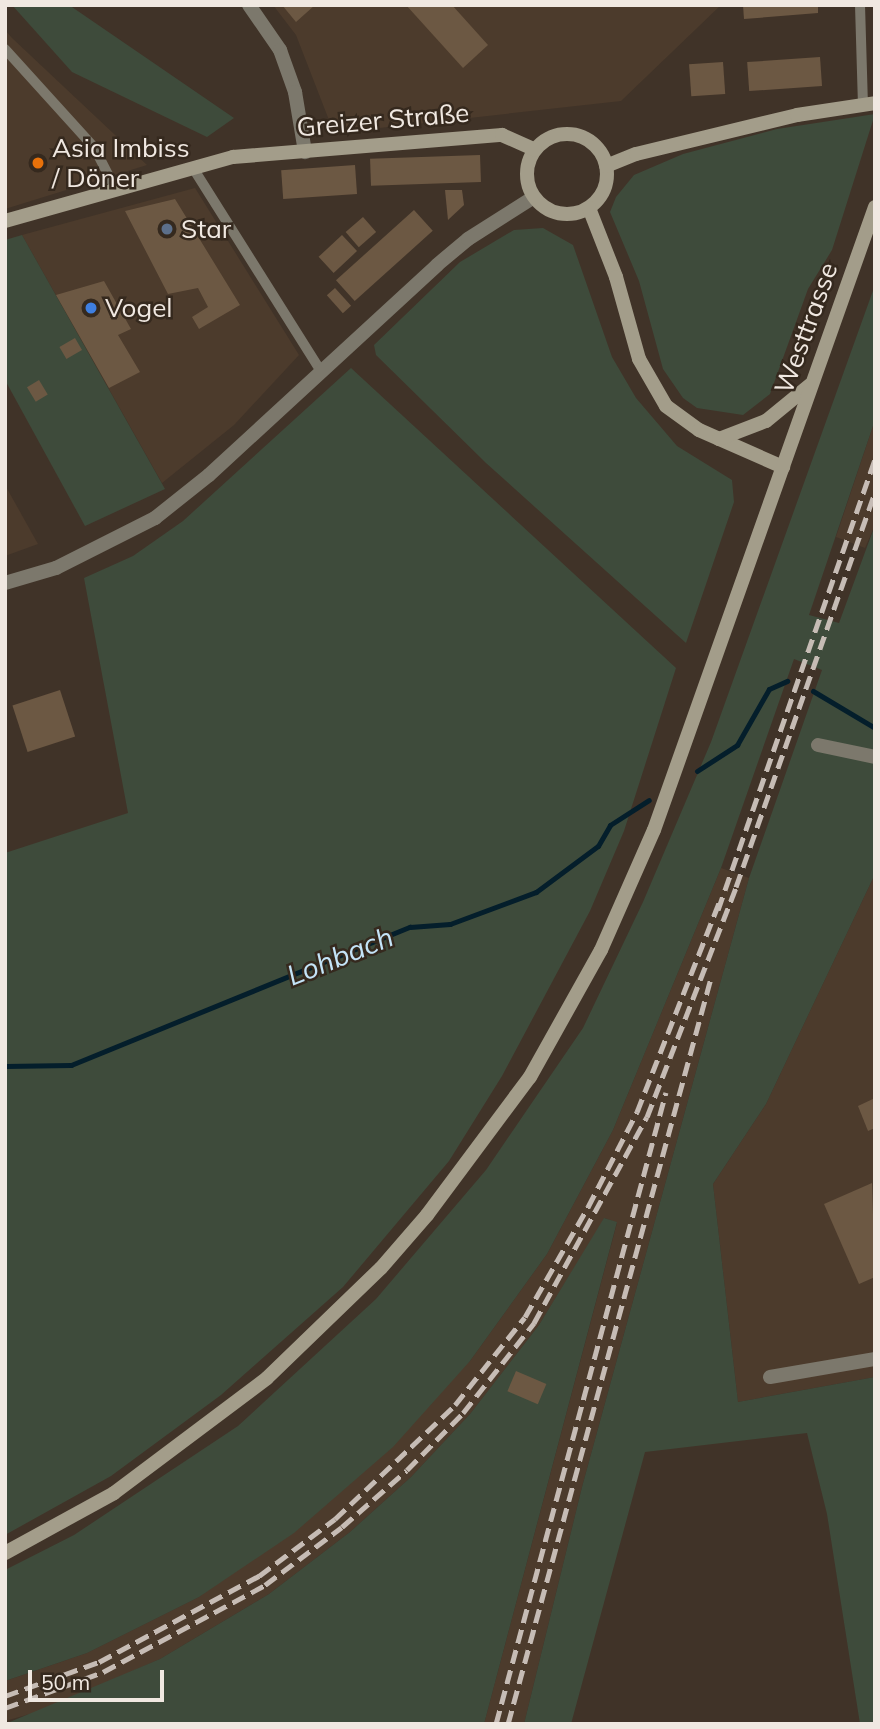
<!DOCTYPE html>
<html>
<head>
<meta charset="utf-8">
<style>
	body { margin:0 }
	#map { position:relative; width:880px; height:1729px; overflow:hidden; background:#403328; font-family:Mulish,sans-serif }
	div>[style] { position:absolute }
	.built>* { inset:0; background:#4c3b2c }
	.green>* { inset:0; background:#3e4b3b }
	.stream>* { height:5px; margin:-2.5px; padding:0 2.5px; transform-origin:2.5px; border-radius:2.5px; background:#041e2b }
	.building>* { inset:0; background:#6c5843; transform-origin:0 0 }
	.service>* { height:10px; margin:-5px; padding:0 5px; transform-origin:5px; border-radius:5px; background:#7c786c }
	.minor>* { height:14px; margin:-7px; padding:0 7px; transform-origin:7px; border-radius:7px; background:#7c786c }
	.tertiary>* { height:14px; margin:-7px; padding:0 7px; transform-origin:7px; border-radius:7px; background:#7c786c }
	.secondary>* { height:14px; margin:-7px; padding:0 7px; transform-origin:7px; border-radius:7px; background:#a39d8a }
	.secondary>.ring { margin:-7px; padding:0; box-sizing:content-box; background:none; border:14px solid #a39d8a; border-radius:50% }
	.rail>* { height:5px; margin-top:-2.5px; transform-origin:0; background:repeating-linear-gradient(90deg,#c6bcb5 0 14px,transparent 0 21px) }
	.dots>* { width:19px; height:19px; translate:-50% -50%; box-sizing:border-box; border:4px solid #35291e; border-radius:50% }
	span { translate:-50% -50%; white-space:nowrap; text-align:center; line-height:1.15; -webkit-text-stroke:5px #35291e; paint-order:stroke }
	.street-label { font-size:26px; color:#f0e8e1 }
	.poi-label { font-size:26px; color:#f0e8e1 }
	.left { translate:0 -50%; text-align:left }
	.water-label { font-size:28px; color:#c4e4f8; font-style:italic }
	.frame { position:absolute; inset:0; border:7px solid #f0e8e1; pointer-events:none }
	.scale { position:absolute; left:28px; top:1670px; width:136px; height:32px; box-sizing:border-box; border:4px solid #f0e8e1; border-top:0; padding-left:9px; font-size:21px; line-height:24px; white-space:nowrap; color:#f0e8e1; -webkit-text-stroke:5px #35291e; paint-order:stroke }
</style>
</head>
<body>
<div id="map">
	<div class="built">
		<i style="clip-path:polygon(273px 5px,721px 5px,621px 101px,334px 133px,296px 35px)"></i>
		<i style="clip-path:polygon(5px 30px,12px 38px,147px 165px,5px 209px)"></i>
		<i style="clip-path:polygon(195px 188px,299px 355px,234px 425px,162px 483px,22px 235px)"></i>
		<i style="clip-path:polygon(875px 420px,875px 525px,865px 548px,836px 537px)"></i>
		<i style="clip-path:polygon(5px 485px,38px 544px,5px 556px)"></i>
		<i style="clip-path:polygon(721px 868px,749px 878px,582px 1487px,524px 1724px,484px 1724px,617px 1223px,605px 1218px,539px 1325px,470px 1414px,411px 1477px,350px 1532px,269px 1594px,160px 1659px,44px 1710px,5px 1721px,5px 1681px,87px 1653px,199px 1597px,470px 1361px,547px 1254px,613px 1130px)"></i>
		<i style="clip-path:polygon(875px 874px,875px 1377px,738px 1402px,713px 1184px,766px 1104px)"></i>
	</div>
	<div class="green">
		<i style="clip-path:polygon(12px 5px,69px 5px,234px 118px,207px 137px,72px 72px)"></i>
		<i style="clip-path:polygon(875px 114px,832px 250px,808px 289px,770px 394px,743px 415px,697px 408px,683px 398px,663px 369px,639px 281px,610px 212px,616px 197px,634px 175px,683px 154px,777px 129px)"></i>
		<i style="clip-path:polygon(543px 228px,573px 245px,612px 357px,636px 398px,677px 446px,732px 480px,734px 502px,686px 643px,486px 463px,376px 355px,374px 345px,460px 262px,514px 230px)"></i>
		<i style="clip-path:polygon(22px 235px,165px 489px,85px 526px,5px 380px,5px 240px)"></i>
		<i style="clip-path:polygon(875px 285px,875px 420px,809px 615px,839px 623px,875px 525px,875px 874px,766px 1104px,713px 1184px,738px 1402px,875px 1377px,875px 1724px,860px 1724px,827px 1514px,807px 1433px,645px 1452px,571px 1724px,524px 1724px,582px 1487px,749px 878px,822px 670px,794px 659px,721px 868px,613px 1130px,547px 1254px,470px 1361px,393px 1447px,294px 1533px,199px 1597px,87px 1653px,5px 1681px,5px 1570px,74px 1535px,238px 1426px,376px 1299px,486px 1170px,583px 1028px,643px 902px,711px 742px)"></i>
		<i style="clip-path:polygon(351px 368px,676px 668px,624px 831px,590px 911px,502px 1076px,449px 1161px,343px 1287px,221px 1395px,111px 1476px,5px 1535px,5px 853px,128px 813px,84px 578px,133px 556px,183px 521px)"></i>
		<i style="clip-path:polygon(604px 1218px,617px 1222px,484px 1724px,5px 1724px,160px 1659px,269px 1594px,350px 1532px,411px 1477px,470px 1414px,539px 1325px)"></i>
	</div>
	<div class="stream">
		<i style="left:813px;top:691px;width:72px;rotate:30.8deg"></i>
		<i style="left:697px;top:771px;width:48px;rotate:-33deg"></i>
		<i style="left:737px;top:745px;width:64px;rotate:-60.3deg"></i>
		<i style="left:769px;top:689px;width:20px;rotate:-24deg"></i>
		<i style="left:5px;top:1066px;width:66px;rotate:-0.9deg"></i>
		<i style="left:71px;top:1065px;width:366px;rotate:-22.2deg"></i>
		<i style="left:410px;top:927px;width:40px;rotate:-4.3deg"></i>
		<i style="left:450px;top:924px;width:92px;rotate:-20.4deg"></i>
		<i style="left:536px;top:892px;width:77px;rotate:-36.6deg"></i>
		<i style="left:598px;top:846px;width:24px;rotate:-60deg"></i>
		<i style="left:610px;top:825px;width:46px;rotate:-32.7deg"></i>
	</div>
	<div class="building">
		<i style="clip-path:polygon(282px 5px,315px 5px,296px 22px)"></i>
		<i style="clip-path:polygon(406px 5px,452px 5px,488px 45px,463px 68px)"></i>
		<i style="clip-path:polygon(743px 5px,818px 5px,818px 13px,744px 19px)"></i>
		<i style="left:820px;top:57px;width:29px;height:73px;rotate:86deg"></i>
		<i style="left:723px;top:62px;width:32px;height:34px;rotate:86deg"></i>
		<i style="left:480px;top:155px;width:27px;height:110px;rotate:88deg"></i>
		<i style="left:355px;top:165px;width:29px;height:74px;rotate:86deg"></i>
		<i style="clip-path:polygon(445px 190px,462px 190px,464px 205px,448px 220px)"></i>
		<i style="clip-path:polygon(175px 199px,240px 305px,199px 329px,192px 317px,208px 307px,198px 288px,168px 294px,125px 211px)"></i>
		<i style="left:414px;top:210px;width:28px;height:105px;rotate:48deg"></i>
		<i style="left:363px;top:217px;width:20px;height:23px;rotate:49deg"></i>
		<i style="left:342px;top:235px;width:22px;height:32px;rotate:47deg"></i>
		<i style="clip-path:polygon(104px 281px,131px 329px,118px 335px,140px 372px,109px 388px,56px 295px)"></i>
		<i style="left:335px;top:288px;width:24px;height:11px;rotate:48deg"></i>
		<i style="left:75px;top:338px;width:14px;height:18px;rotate:60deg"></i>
		<i style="left:39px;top:380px;width:17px;height:14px;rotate:59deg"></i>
		<i style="left:60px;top:690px;width:49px;height:50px;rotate:72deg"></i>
		<i style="clip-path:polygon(875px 1098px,875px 1128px,868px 1131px,858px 1106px)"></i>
		<i style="clip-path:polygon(872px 1183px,875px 1277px,859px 1284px,824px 1204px)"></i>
		<i style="left:516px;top:1371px;width:33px;height:22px;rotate:23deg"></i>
	</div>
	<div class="service">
		<i style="left:860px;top:5px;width:99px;rotate:88.3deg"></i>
		<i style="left:5px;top:49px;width:132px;rotate:47.8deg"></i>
		<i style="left:94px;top:147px;width:48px;rotate:62.9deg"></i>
		<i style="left:193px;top:168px;width:240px;rotate:57.8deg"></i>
	</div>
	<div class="minor">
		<i style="left:249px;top:5px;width:55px;rotate:55.4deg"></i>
		<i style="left:280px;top:50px;width:45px;rotate:70.3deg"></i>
		<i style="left:295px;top:92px;width:61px;rotate:80.5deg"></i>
		<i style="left:818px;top:745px;width:58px;rotate:11.9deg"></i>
		<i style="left:770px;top:1377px;width:107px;rotate:-9.7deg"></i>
	</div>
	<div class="tertiary">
		<i style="left:5px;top:583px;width:53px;rotate:-16.4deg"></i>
		<i style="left:56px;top:568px;width:111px;rotate:-26.8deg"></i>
		<i style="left:155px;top:518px;width:69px;rotate:-38.5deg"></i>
		<i style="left:209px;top:475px;width:310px;rotate:-42.6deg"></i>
		<i style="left:437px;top:265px;width:40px;rotate:-40deg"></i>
		<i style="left:468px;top:239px;width:78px;rotate:-32.5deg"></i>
	</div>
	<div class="secondary">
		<i class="ring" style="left:527px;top:134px;width:66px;height:66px"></i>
		<i style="left:606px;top:166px;width:32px;rotate:-22deg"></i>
		<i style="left:636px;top:154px;width:166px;rotate:-13.6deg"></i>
		<i style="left:797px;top:115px;width:79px;rotate:-8.7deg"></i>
		<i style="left:589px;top:208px;width:74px;rotate:68.6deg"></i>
		<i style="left:616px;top:277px;width:85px;rotate:74.3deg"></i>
		<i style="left:639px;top:359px;width:54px;rotate:60.1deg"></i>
		<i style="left:666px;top:406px;width:41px;rotate:36deg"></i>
		<i style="left:699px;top:430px;width:92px;rotate:23.8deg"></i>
		<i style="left:5px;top:221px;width:237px;rotate:-15.7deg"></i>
		<i style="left:233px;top:157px;width:270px;rotate:-4.7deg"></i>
		<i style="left:502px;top:135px;width:36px;rotate:24deg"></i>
		<i style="left:719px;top:439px;width:50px;rotate:-21deg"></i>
		<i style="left:766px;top:421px;width:57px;rotate:-39.3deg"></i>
		<i style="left:5px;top:1553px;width:124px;rotate:-28.8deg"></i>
		<i style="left:114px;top:1493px;width:191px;rotate:-36.9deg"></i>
		<i style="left:267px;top:1378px;width:158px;rotate:-44deg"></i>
		<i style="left:381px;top:1268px;width:70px;rotate:-49deg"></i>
		<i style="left:427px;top:1215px;width:172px;rotate:-53.3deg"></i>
		<i style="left:530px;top:1077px;width:145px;rotate:-60.8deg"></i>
		<i style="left:601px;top:950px;width:131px;rotate:-66.2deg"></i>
		<i style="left:654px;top:830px;width:661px;rotate:-70.47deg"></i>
	</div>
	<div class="rail">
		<i style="left:718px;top:910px;width:478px;rotate:-70.8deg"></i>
		<i style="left:5px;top:1696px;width:100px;rotate:-19.9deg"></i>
		<i style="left:99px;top:1662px;width:182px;rotate:-28.3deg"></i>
		<i style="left:259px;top:1576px;width:95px;rotate:-36.9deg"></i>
		<i style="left:335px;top:1519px;width:166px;rotate:-43.5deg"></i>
		<i style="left:455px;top:1405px;width:112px;rotate:-51.5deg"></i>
		<i style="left:525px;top:1317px;width:127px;rotate:-60.2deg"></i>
		<i style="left:588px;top:1207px;width:107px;rotate:-62.7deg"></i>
		<i style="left:637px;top:1112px;width:228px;rotate:-68.6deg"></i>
		<i style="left:5px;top:1708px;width:104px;rotate:-20.2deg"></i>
		<i style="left:103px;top:1672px;width:184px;rotate:-28.2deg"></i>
		<i style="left:265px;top:1585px;width:96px;rotate:-37deg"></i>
		<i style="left:342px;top:1527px;width:86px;rotate:-41.2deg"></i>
		<i style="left:407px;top:1470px;width:80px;rotate:-45.5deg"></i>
		<i style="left:463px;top:1413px;width:115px;rotate:-51.7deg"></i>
		<i style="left:534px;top:1323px;width:235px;rotate:-61.3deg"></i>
		<i style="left:647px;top:1117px;width:247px;rotate:-68.8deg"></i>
		<i style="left:736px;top:887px;width:419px;rotate:-70.6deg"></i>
		<i style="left:496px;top:1724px;width:654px;rotate:-74.94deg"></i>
		<i style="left:508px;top:1724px;width:773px;rotate:-74.78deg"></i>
	</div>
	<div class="dots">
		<i style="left:38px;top:163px;background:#e8710a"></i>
		<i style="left:167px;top:229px;background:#5c6f8a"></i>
		<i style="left:91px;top:308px;background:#3f7fe0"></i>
	</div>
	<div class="street-label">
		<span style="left:383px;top:120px;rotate:-5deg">Greizer Straße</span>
		<span style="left:806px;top:328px;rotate:-70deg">Westtrasse</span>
	</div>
	<div class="poi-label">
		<span class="left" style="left:52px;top:163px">Asia Imbiss<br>/ Döner</span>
		<span class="left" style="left:181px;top:229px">Star</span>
		<span class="left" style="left:105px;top:308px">Vogel</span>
	</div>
	<div class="water-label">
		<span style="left:340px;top:956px;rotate:-22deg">Lohbach</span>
	</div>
	<div class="frame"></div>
	<div class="scale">50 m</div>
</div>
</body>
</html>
